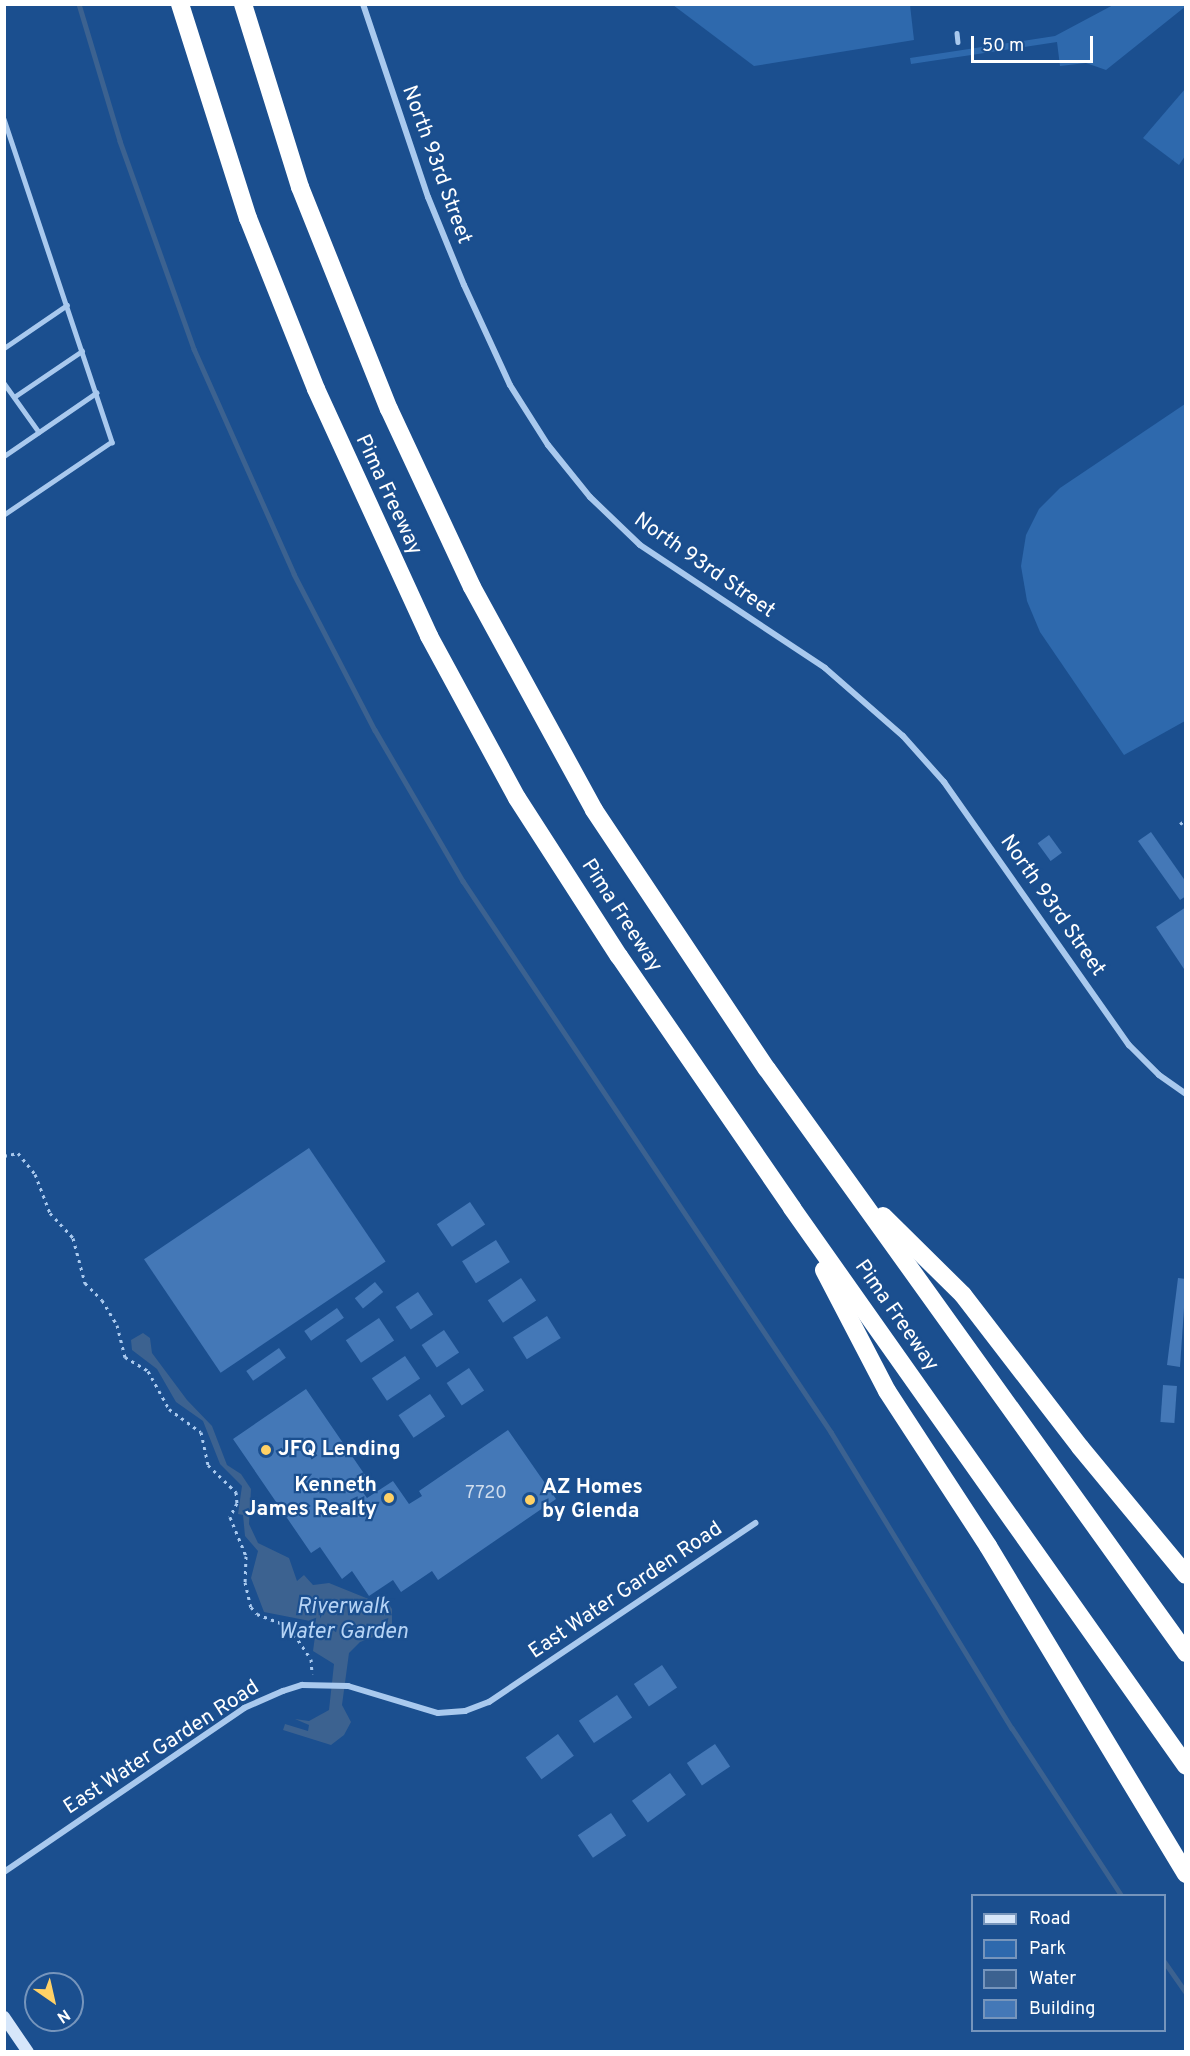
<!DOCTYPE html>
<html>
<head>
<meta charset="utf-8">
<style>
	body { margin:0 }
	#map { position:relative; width:1190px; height:2056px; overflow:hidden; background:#1b4f8f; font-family:Overpass,sans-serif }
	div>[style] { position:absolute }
	.green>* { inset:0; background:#2e69ad }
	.water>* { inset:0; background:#3c6290 }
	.stream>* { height:4.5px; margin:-2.25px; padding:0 2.25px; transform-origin:2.25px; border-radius:2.25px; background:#3c6290 }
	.building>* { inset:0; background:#4478b7; transform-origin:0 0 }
	.path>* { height:3px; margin-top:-1.5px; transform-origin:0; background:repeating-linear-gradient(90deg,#a9c9ee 0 3px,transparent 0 7.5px) }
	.lane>* { height:4.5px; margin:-2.25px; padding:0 2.25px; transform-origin:2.25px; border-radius:2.25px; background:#a9c9ee }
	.street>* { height:6px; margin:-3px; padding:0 3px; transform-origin:3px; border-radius:3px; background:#a9c9ee }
	.secondary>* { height:12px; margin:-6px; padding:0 6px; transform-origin:6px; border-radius:6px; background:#d6e6fa }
	.highway>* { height:18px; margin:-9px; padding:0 9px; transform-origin:9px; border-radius:9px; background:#fff }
	.dots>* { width:16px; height:16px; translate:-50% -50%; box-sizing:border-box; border:3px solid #1b4f8f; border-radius:50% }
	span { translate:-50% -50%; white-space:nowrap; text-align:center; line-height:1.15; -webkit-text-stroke:4.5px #1b4f8f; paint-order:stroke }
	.number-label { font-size:18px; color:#d0dded }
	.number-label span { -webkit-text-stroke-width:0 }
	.street-label { font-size:21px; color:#fff }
	.poi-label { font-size:21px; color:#fff; font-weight:700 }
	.left { translate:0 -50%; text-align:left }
	.right { translate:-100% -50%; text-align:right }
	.water-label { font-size:22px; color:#b5d3f5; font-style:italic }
	.frame { position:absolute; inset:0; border:6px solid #fff; pointer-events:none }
	.legend { position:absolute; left:971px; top:1894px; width:195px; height:138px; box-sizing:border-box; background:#1b4f8f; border:2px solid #7695bc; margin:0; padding:8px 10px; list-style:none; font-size:18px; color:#fff }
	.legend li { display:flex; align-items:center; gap:12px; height:30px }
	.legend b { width:30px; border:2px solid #7695bc }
	.north { position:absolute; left:24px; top:1972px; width:60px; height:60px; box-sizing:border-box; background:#1b4f8f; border:2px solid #7695bc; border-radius:50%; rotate:146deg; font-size:16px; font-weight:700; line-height:24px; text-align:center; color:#fff }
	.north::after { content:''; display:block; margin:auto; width:21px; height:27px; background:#ffd166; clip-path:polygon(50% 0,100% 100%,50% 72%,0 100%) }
	.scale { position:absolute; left:971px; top:36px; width:122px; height:27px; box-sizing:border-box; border:3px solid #fff; border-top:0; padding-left:8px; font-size:18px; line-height:21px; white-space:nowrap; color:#fff; -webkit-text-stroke:4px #1b4f8f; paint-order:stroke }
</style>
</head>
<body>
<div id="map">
	<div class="green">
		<i style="clip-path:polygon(1115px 4px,1186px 6px,1106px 70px,1086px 63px,1060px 66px,1057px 42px,911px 64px,910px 58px,1055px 36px)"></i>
		<i style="clip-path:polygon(673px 5px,910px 5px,914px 40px,754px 66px)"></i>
		<i style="clip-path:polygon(1185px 89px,1185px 156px,1179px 165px,1143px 138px)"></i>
		<i style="clip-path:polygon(1185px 404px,1185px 721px,1124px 755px,1040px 632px,1027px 601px,1021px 566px,1026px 535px,1039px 509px,1060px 488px)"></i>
	</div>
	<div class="water">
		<i style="clip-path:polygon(143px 1333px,150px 1338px,152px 1353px,187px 1400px,212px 1426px,227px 1465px,241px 1474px,251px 1489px,249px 1524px,258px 1543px,289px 1558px,297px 1581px,304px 1575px,313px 1585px,329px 1583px,371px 1600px,385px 1599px,392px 1609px,392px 1630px,360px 1642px,349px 1653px,342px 1705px,351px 1722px,344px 1735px,331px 1745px,283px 1730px,285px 1724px,308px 1731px,309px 1725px,295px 1719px,309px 1721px,329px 1710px,334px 1664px,313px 1651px,316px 1629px,310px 1621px,264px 1612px,251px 1578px,258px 1551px,245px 1536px,243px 1515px,238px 1514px,242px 1486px,220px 1464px,203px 1421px,176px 1402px,157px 1369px,132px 1350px,131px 1340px)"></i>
	</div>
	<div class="stream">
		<i style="left:79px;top:4px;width:143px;rotate:73.3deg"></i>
		<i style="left:120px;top:141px;width:221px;rotate:70.4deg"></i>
		<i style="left:194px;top:349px;width:246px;rotate:66deg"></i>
		<i style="left:294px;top:574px;width:176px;rotate:62.6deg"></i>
		<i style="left:375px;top:730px;width:175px;rotate:59.8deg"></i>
		<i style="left:463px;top:881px;width:663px;rotate:56.26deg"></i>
		<i style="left:831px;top:1432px;width:347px;rotate:58.6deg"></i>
		<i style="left:1012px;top:1728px;width:201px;rotate:56.8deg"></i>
		<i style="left:1164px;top:1961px;width:39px;rotate:55deg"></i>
	</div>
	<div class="building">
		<i style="clip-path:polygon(1151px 832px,1186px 882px,1186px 896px,1180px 900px,1138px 841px)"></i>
		<i style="left:1049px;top:835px;width:22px;height:14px;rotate:54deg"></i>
		<i style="clip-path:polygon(1186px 907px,1186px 972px,1156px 927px)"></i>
		<i style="left:309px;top:1148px;width:137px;height:199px;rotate:56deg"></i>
		<i style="left:470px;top:1202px;width:27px;height:40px;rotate:56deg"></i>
		<i style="left:496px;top:1240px;width:26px;height:40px;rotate:58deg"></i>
		<i style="left:521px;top:1278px;width:27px;height:40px;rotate:56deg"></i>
		<i style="clip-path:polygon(1178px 1278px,1186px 1279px,1180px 1367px,1167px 1365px)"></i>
		<i style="left:375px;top:1282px;width:13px;height:26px;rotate:51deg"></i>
		<i style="left:418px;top:1292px;width:27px;height:27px;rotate:56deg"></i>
		<i style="left:337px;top:1308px;width:12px;height:40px;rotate:55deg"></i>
		<i style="left:547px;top:1316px;width:26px;height:40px;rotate:58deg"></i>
		<i style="left:379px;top:1318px;width:27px;height:40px;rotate:56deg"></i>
		<i style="left:444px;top:1330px;width:27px;height:27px;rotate:56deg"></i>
		<i style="left:279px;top:1348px;width:12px;height:40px;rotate:55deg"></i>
		<i style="left:405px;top:1356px;width:27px;height:40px;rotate:56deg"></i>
		<i style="left:469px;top:1368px;width:27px;height:27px;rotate:56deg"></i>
		<i style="left:1163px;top:1385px;width:14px;height:37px;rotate:4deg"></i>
		<i style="clip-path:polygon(306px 1389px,367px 1478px,357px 1484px,367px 1498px,393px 1481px,409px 1504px,422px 1496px,419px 1491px,508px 1430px,556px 1499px,438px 1580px,432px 1571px,401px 1592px,393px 1580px,369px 1596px,352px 1571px,342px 1579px,320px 1547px,311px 1553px,233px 1439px)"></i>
		<i style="left:430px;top:1394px;width:27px;height:38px;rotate:56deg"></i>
		<i style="left:662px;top:1665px;width:27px;height:34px;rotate:56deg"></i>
		<i style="left:617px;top:1695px;width:27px;height:46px;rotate:56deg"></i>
		<i style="left:558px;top:1734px;width:27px;height:40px;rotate:54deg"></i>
		<i style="left:715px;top:1744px;width:27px;height:34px;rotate:56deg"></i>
		<i style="left:670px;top:1773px;width:27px;height:47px;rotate:54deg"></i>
		<i style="left:611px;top:1813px;width:27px;height:40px;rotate:56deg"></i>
	</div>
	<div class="path">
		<i style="left:1180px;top:824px;width:7px;rotate:-34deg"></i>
		<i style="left:4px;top:1156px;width:14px;rotate:-12deg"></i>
		<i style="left:18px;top:1153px;width:27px;rotate:51deg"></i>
		<i style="left:35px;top:1174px;width:42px;rotate:69deg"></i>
		<i style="left:50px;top:1213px;width:34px;rotate:47deg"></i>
		<i style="left:73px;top:1238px;width:47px;rotate:75.1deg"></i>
		<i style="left:85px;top:1283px;width:24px;rotate:45deg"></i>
		<i style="left:102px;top:1300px;width:29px;rotate:59deg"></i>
		<i style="left:117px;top:1325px;width:33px;rotate:76deg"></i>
		<i style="left:125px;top:1357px;width:27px;rotate:31deg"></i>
		<i style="left:148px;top:1371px;width:43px;rotate:61.1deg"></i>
		<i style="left:169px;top:1409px;width:39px;rotate:36deg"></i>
		<i style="left:201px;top:1432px;width:34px;rotate:78deg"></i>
		<i style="left:208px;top:1465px;width:39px;rotate:44deg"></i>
		<i style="left:236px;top:1492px;width:11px;rotate:85deg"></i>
		<i style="left:237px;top:1503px;width:16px;rotate:117deg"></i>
		<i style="left:230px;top:1517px;width:42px;rotate:67.7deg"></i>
		<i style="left:246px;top:1556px;width:26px;rotate:92deg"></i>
		<i style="left:245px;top:1582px;width:26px;rotate:77deg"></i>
		<i style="left:251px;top:1607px;width:9px;rotate:49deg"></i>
		<i style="left:257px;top:1614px;width:30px;rotate:21deg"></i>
		<i style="left:285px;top:1625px;width:13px;rotate:45deg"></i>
		<i style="left:294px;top:1634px;width:30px;rotate:56deg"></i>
		<i style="left:311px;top:1659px;width:15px;rotate:86deg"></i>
	</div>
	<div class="lane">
		<i style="left:957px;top:33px;width:9px;rotate:84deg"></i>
		<i style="left:4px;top:119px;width:341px;rotate:71.5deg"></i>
		<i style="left:112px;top:442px;width:130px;rotate:145.9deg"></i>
		<i style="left:4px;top:348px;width:76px;rotate:-34.3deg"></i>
		<i style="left:4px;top:383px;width:60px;rotate:54.5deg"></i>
		<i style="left:14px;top:397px;width:82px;rotate:-34.1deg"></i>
		<i style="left:4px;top:456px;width:112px;rotate:-34.4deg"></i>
	</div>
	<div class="street">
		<i style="left:363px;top:4px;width:204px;rotate:71.4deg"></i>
		<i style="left:428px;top:197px;width:95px;rotate:67.8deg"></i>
		<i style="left:464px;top:285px;width:110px;rotate:65.3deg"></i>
		<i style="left:510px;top:385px;width:71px;rotate:57.7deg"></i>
		<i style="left:548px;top:445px;width:67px;rotate:51.1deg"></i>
		<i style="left:590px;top:497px;width:69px;rotate:43.8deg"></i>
		<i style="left:640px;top:545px;width:222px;rotate:33.6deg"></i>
		<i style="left:825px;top:668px;width:103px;rotate:41.1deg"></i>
		<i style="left:903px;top:736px;width:62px;rotate:48.3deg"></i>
		<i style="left:944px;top:782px;width:322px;rotate:54.9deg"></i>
		<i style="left:1129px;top:1045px;width:42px;rotate:45deg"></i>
		<i style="left:1159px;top:1075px;width:33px;rotate:35deg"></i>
		<i style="left:4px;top:1872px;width:291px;rotate:-34.3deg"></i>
		<i style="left:244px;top:1708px;width:43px;rotate:-23.6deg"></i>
		<i style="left:283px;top:1691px;width:20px;rotate:-18deg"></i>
		<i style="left:302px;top:1685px;width:46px;rotate:1.2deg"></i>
		<i style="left:348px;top:1686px;width:94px;rotate:16.7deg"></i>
		<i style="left:438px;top:1713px;width:27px;rotate:-4deg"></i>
		<i style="left:465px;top:1711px;width:26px;rotate:-21deg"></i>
		<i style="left:489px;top:1702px;width:321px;rotate:-33.9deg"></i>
	</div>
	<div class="secondary">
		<i style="left:4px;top:2017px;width:42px;rotate:55.6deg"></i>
	</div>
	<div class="highway">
		<i style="left:180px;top:4px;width:225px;rotate:72.4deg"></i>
		<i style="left:248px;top:218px;width:184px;rotate:68.3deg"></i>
		<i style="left:316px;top:389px;width:272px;rotate:65.4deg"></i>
		<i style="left:429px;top:636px;width:184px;rotate:61.5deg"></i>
		<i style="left:517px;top:798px;width:188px;rotate:57.2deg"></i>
		<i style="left:619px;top:956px;width:306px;rotate:55.5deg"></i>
		<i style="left:792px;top:1208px;width:683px;rotate:54.77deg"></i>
		<i style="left:243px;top:4px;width:192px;rotate:72.7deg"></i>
		<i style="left:300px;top:187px;width:239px;rotate:68.2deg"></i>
		<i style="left:389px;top:409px;width:196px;rotate:65deg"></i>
		<i style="left:472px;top:587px;width:254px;rotate:61.3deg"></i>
		<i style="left:594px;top:810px;width:311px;rotate:56.3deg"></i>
		<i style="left:767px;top:1069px;width:719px;rotate:54.34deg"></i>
		<i style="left:883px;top:1216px;width:112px;rotate:44.6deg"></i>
		<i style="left:963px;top:1295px;width:192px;rotate:52.4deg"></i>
		<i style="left:1080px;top:1447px;width:166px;rotate:50.4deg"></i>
		<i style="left:824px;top:1270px;width:136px;rotate:62.5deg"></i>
		<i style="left:887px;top:1391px;width:185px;rotate:56.9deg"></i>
		<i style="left:988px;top:1546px;width:383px;rotate:58.9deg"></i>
	</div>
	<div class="dots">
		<i style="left:266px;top:1450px;background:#ffd166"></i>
		<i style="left:389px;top:1498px;background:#ffd166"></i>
		<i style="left:530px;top:1500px;background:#ffd166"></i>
	</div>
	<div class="number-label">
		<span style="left:486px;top:1494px">7720</span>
	</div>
	<div class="street-label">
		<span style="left:436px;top:165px;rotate:70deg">North 93rd Street</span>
		<span style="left:388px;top:495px;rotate:65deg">Pima Freeway</span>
		<span style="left:704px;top:566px;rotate:35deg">North 93rd Street</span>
		<span style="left:1052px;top:906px;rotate:55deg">North 93rd Street</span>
		<span style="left:621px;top:916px;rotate:57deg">Pima Freeway</span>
		<span style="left:896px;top:1316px;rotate:55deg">Pima Freeway</span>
		<span style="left:626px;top:1591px;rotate:-34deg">East Water Garden Road</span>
		<span style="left:162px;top:1748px;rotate:-33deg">East Water Garden Road</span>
	</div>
	<div class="poi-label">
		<span class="left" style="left:278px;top:1450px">JFQ Lending</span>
		<span class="right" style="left:377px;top:1498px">Kenneth<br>James Realty</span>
		<span class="left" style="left:542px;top:1500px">AZ Homes<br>by Glenda</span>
	</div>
	<div class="water-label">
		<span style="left:343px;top:1620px">Riverwalk<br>Water Garden</span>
	</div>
	<div class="frame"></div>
	<ul class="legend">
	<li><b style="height:8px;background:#d6e6fa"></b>Road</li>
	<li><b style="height:16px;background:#2e69ad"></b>Park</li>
	<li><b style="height:16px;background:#3c6290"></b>Water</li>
	<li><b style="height:16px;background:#4478b7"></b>Building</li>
	</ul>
	<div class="north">N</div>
	<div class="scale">50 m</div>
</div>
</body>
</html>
